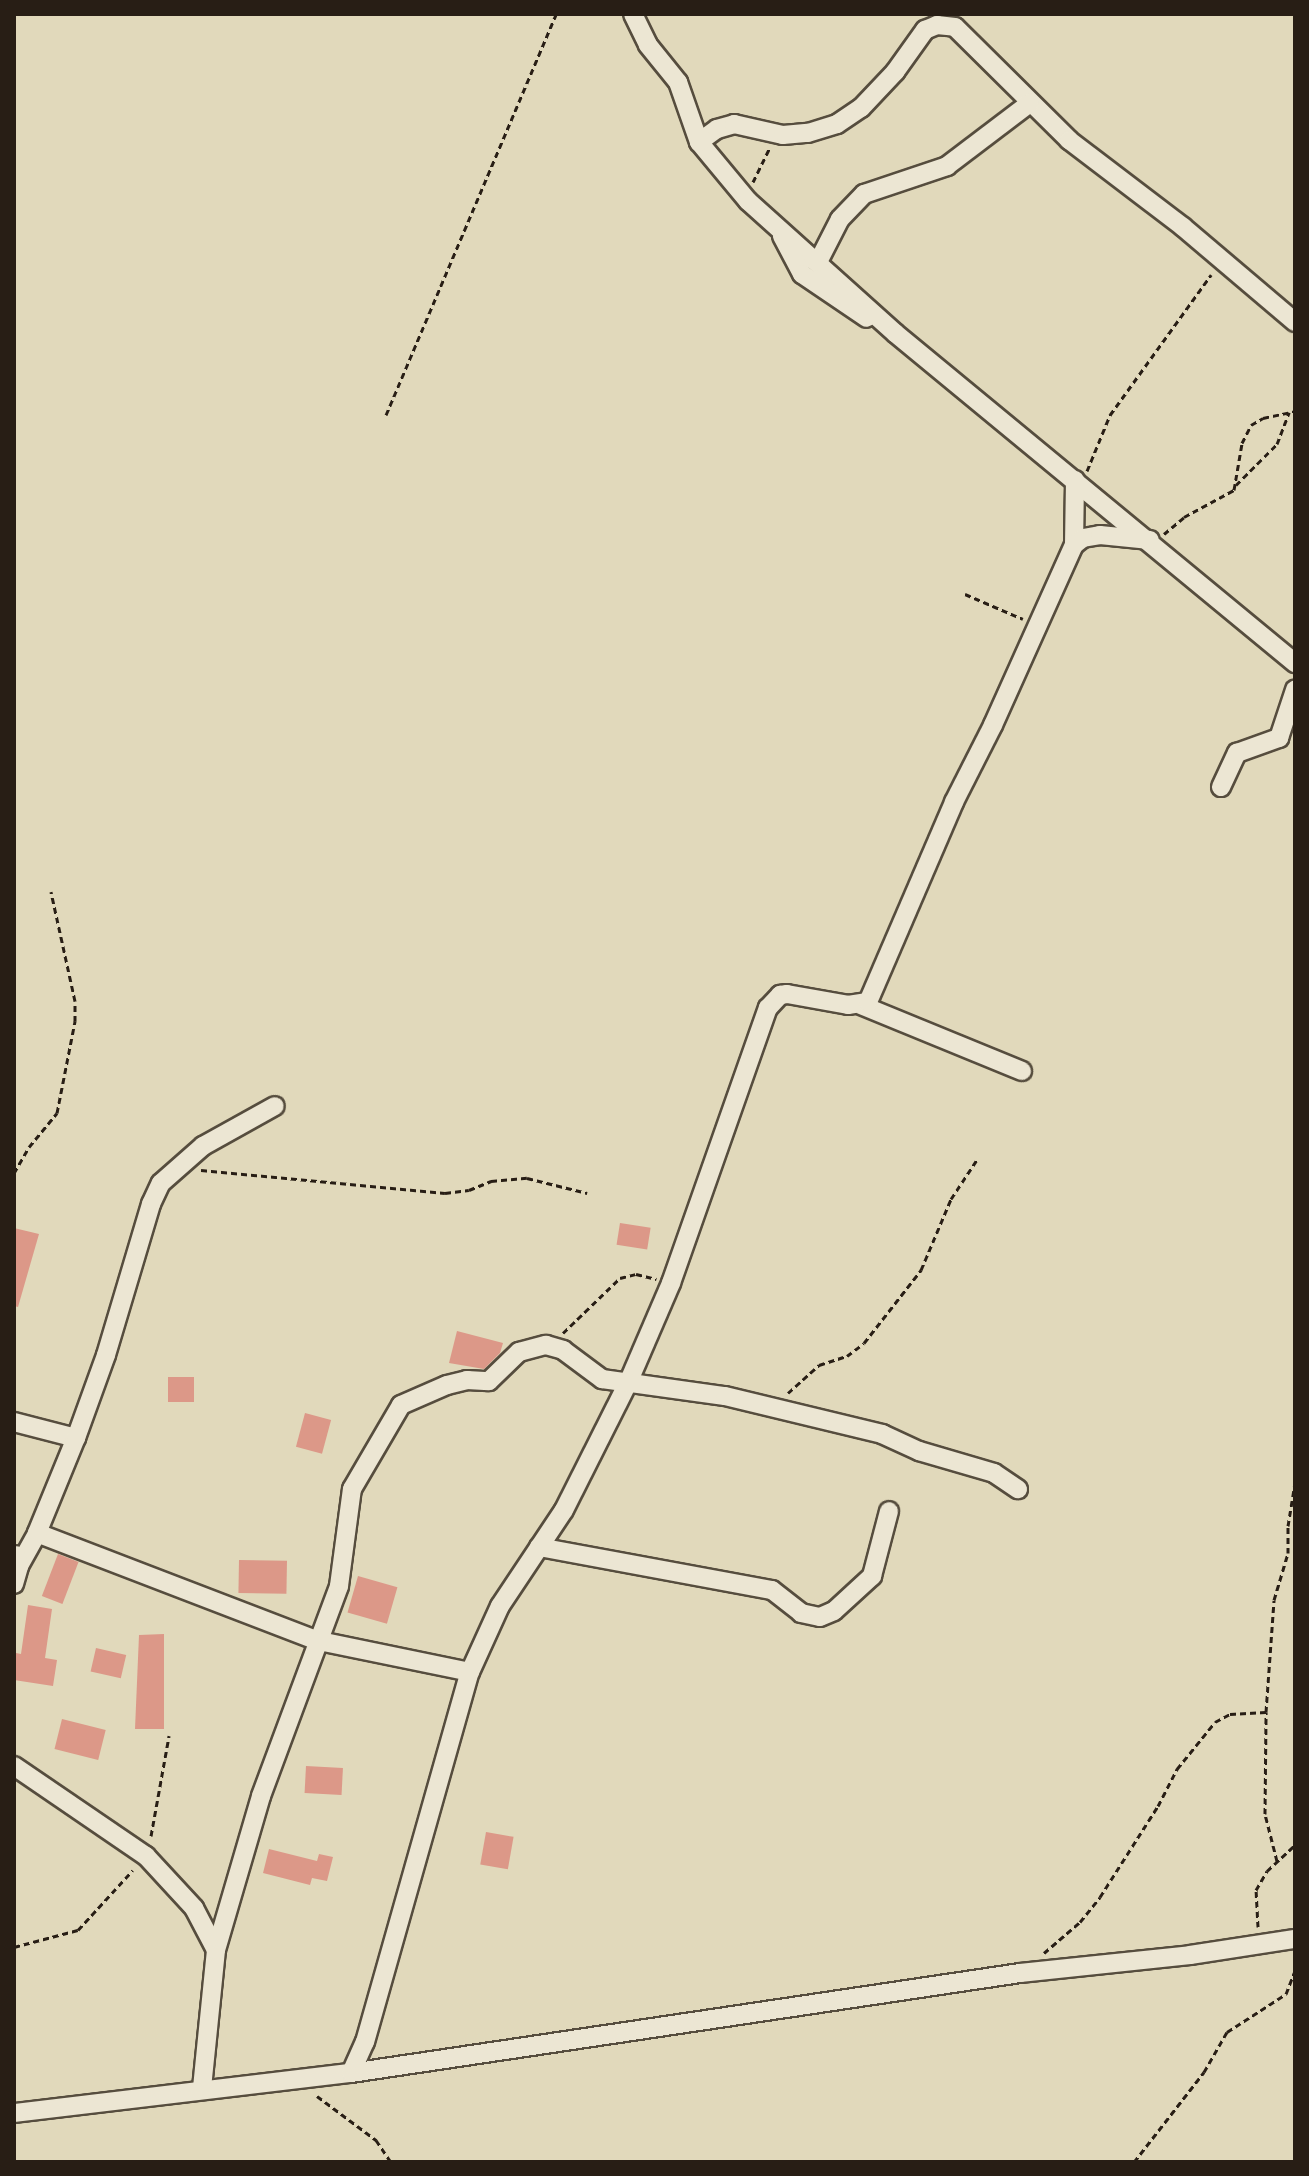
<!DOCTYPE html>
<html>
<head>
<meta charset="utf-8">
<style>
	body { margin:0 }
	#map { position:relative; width:1309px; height:2176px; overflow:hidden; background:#e1d9bb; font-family:"IM FELL French Canon",serif }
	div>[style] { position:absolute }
	.building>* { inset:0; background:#dc9888; transform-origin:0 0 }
	.path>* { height:3px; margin-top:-1.5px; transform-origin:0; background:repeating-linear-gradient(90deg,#281e15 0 6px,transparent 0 10px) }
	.roads { filter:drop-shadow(2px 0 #564d3e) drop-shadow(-2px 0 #564d3e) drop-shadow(0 2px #564d3e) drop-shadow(0 -2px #564d3e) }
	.minor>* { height:18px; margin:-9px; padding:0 9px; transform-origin:9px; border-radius:9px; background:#ece6d3 }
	span { translate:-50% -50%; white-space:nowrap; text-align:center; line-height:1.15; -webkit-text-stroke:8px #ece6d3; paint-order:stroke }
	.frame { position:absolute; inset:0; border:16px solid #281e15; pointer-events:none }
</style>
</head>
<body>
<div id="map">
	<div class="building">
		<i style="left:620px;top:1223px;width:31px;height:22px;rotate:9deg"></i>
		<i style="clip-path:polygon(14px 1228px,39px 1234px,18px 1307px,14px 1306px)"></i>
		<i style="clip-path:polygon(457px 1331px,503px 1343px,500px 1353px,484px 1369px,449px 1363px)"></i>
		<i style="left:168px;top:1377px;width:26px;height:25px"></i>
		<i style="left:305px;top:1413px;width:27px;height:35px;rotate:15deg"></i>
		<i style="left:58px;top:1554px;width:22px;height:45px;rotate:21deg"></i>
		<i style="left:239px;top:1560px;width:48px;height:33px;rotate:1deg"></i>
		<i style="left:358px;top:1576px;width:41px;height:38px;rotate:16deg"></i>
		<i style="clip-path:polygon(28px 1605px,52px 1609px,45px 1658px,57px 1660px,53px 1686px,14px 1680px,16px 1653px,21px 1654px)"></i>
		<i style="clip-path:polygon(164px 1634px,164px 1729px,135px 1729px,139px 1635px)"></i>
		<i style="left:96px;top:1648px;width:31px;height:24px;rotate:13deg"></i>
		<i style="left:62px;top:1719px;width:45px;height:31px;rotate:14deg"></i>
		<i style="left:306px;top:1766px;width:37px;height:27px;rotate:3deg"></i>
		<i style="left:486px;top:1832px;width:28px;height:33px;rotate:10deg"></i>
		<i style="clip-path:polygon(269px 1849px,317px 1861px,319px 1854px,333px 1857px,327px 1881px,312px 1878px,310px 1885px,263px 1873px)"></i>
	</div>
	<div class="path">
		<i style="left:753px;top:182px;width:37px;rotate:-64deg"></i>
		<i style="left:386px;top:415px;width:436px;rotate:-67deg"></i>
		<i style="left:1087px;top:471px;width:61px;rotate:-67.7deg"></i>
		<i style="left:1110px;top:415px;width:173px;rotate:-54.2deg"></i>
		<i style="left:1236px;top:485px;width:58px;rotate:-45deg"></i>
		<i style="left:1277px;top:444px;width:34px;rotate:-69deg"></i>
		<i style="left:1164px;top:534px;width:26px;rotate:-40deg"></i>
		<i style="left:1184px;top:517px;width:57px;rotate:-28.4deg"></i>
		<i style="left:1234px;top:490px;width:48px;rotate:-80.3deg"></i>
		<i style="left:1242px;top:443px;width:20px;rotate:-63deg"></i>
		<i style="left:1251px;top:425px;width:14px;rotate:-30deg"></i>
		<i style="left:1263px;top:418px;width:33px;rotate:-12deg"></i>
		<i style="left:965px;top:594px;width:63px;rotate:23.3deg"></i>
		<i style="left:201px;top:1170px;width:245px;rotate:5.4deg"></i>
		<i style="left:445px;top:1193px;width:24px;rotate:-7deg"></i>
		<i style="left:469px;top:1190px;width:24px;rotate:-22deg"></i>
		<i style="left:491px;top:1181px;width:36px;rotate:-5deg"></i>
		<i style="left:527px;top:1178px;width:62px;rotate:14deg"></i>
		<i style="left:14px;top:1173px;width:30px;rotate:-60deg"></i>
		<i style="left:29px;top:1147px;width:44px;rotate:-50.5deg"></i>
		<i style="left:57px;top:1113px;width:94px;rotate:-78.9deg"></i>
		<i style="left:75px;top:1021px;width:20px;rotate:-90deg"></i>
		<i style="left:75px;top:1001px;width:112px;rotate:-102.4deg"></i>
		<i style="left:563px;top:1333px;width:79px;rotate:-44deg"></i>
		<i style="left:620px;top:1278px;width:16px;rotate:-14deg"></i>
		<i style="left:636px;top:1274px;width:21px;rotate:14deg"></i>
		<i style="left:788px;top:1393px;width:42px;rotate:-42.1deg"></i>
		<i style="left:819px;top:1365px;width:29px;rotate:-18deg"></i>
		<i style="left:847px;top:1356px;width:21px;rotate:-37deg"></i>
		<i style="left:864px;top:1343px;width:93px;rotate:-52deg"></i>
		<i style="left:921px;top:1270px;width:77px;rotate:-67.1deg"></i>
		<i style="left:951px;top:1199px;width:49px;rotate:-56.6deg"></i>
		<i style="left:151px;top:1836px;width:102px;rotate:-79.8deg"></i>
		<i style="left:1277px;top:1861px;width:49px;rotate:-104.3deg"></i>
		<i style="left:1265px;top:1814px;width:102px;rotate:-89.4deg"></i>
		<i style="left:1266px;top:1712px;width:112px;rotate:-85.9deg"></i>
		<i style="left:1274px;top:1600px;width:49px;rotate:-73.4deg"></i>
		<i style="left:1288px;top:1553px;width:27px;rotate:-90deg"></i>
		<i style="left:1288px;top:1526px;width:44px;rotate:-80.8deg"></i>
		<i style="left:1258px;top:1927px;width:37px;rotate:-93deg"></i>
		<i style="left:1256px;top:1890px;width:22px;rotate:-60deg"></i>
		<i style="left:1267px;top:1871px;width:38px;rotate:-43deg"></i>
		<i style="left:14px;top:1947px;width:66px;rotate:-14.9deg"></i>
		<i style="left:78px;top:1930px;width:81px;rotate:-47.5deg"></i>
		<i style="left:1044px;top:1953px;width:48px;rotate:-40.7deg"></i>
		<i style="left:1080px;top:1922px;width:32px;rotate:-51deg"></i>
		<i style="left:1100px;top:1897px;width:108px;rotate:-57.5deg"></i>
		<i style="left:1158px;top:1806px;width:42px;rotate:-62.8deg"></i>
		<i style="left:1177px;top:1769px;width:60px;rotate:-51deg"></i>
		<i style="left:1215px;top:1722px;width:17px;rotate:-28deg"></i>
		<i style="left:1230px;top:1714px;width:36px;rotate:-3deg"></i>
		<i style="left:317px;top:2096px;width:74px;rotate:36.7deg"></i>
		<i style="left:376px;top:2140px;width:27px;rotate:56deg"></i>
		<i style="left:1134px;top:2162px;width:114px;rotate:-52.1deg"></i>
		<i style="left:1204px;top:2072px;width:46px;rotate:-60.1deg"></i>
		<i style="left:1227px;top:2032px;width:70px;rotate:-32.8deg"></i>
		<i style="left:1286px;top:1994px;width:26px;rotate:-69deg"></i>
	</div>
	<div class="roads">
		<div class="minor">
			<i style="left:633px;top:14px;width:34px;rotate:64deg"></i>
			<i style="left:648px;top:45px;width:48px;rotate:51deg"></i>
			<i style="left:678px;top:82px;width:64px;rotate:70.7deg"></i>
			<i style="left:699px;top:142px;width:77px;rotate:50.3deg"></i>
			<i style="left:748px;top:201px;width:198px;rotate:41.9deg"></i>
			<i style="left:895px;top:333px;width:519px;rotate:39.52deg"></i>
			<i style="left:699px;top:142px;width:22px;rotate:-36deg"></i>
			<i style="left:717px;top:129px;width:18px;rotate:-16deg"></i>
			<i style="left:734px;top:124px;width:50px;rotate:12.7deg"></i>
			<i style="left:783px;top:135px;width:25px;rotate:-5deg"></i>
			<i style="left:808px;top:133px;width:30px;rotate:-17deg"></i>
			<i style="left:837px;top:124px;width:29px;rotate:-34deg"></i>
			<i style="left:861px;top:108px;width:50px;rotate:-46.6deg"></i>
			<i style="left:895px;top:72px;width:52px;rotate:-54.5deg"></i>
			<i style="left:925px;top:30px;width:13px;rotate:-23deg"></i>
			<i style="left:937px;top:25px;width:18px;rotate:6deg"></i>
			<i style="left:955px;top:27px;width:161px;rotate:44.7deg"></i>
			<i style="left:1069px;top:140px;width:143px;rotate:37.3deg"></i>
			<i style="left:1183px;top:227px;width:147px;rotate:40.3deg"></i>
			<i style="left:782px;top:236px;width:43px;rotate:62.2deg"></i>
			<i style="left:802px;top:274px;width:78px;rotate:34.1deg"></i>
			<i style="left:818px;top:262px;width:48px;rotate:-62.9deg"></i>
			<i style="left:840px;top:219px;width:35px;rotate:-46deg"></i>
			<i style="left:864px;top:194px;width:88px;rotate:-18.6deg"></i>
			<i style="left:947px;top:166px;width:104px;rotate:-37.2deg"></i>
			<i style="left:1074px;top:545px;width:65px;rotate:-89.1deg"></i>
			<i style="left:1221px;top:787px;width:38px;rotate:-65deg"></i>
			<i style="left:1237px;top:753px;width:45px;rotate:-19.7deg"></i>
			<i style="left:1279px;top:738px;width:51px;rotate:-71.6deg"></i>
			<i style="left:861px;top:1005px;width:174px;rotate:22.3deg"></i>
			<i style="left:14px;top:1422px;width:64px;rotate:14.5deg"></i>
			<i style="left:37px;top:1533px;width:302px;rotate:21deg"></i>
			<i style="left:319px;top:1641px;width:154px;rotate:11.6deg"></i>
			<i style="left:539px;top:1547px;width:237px;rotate:10.5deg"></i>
			<i style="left:772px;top:1590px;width:37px;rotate:38deg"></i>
			<i style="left:801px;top:1613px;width:19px;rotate:12deg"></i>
			<i style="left:820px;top:1617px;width:15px;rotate:-23deg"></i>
			<i style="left:834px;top:1611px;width:52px;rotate:-42.6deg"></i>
			<i style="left:872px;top:1576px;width:67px;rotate:-75.3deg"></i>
			<i style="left:19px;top:1566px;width:38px;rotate:-61deg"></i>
			<i style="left:37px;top:1533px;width:103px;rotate:-67.7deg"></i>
			<i style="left:76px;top:1438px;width:88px;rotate:-70.1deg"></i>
			<i style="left:106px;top:1355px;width:158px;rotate:-73.4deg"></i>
			<i style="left:151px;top:1204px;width:23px;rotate:-65deg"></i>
			<i style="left:161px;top:1183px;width:56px;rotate:-41.4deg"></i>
			<i style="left:203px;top:1146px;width:82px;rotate:-29.1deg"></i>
			<i style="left:14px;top:1584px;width:19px;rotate:-74deg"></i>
			<i style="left:19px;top:1566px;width:11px;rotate:-105deg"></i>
			<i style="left:14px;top:1766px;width:160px;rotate:34.3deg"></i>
			<i style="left:146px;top:1856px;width:71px;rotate:47.3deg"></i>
			<i style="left:194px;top:1908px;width:47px;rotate:62.4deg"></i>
			<i style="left:351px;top:2073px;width:34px;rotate:-66deg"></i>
			<i style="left:365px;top:2042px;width:385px;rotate:-74.2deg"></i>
			<i style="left:470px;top:1672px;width:72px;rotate:-65.6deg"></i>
			<i style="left:500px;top:1606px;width:115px;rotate:-56.3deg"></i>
			<i style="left:564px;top:1510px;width:142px;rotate:-63.3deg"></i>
			<i style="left:628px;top:1383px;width:109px;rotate:-66.7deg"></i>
			<i style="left:671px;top:1283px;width:292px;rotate:-70.6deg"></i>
			<i style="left:768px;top:1008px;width:18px;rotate:-47deg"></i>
			<i style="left:780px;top:995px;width:7px;rotate:-8deg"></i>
			<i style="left:787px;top:994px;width:62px;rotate:10.2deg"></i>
			<i style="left:848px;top:1005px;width:20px;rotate:-9deg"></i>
			<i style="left:868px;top:1002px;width:218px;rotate:-66.7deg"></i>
			<i style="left:954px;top:802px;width:86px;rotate:-63.1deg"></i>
			<i style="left:993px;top:725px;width:197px;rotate:-65.8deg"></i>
			<i style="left:1074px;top:545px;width:11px;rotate:-38deg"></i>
			<i style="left:1083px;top:538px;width:17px;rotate:-10deg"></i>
			<i style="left:1100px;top:535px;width:50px;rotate:5.7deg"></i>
			<i style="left:202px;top:2088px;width:139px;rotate:-84.2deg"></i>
			<i style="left:216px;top:1950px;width:160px;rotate:-73.7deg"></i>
			<i style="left:261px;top:1796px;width:224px;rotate:-69.6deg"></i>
			<i style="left:339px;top:1586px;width:98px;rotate:-82.4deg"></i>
			<i style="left:352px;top:1489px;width:97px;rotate:-59.7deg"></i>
			<i style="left:401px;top:1405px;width:50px;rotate:-23.5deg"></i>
			<i style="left:447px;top:1385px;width:21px;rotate:-14deg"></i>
			<i style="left:467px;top:1380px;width:22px;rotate:3deg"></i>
			<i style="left:489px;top:1381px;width:42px;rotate:-44deg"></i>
			<i style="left:519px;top:1352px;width:28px;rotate:-15deg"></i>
			<i style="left:546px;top:1345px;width:18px;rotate:16deg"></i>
			<i style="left:563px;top:1350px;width:49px;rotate:36.6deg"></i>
			<i style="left:602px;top:1379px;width:124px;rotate:7.9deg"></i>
			<i style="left:725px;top:1396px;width:162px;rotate:13.6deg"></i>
			<i style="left:882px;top:1434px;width:41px;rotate:24.7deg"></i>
			<i style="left:919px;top:1451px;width:78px;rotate:16.3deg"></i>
			<i style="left:994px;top:1473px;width:29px;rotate:34deg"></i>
			<i style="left:14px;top:2113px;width:339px;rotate:-6.8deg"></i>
			<i style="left:351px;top:2073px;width:676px;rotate:-8.5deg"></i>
			<i style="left:1020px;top:1973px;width:171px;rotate:-6deg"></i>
			<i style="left:1190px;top:1955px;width:106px;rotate:-8.7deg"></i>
		</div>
	</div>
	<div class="frame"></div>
</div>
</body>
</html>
